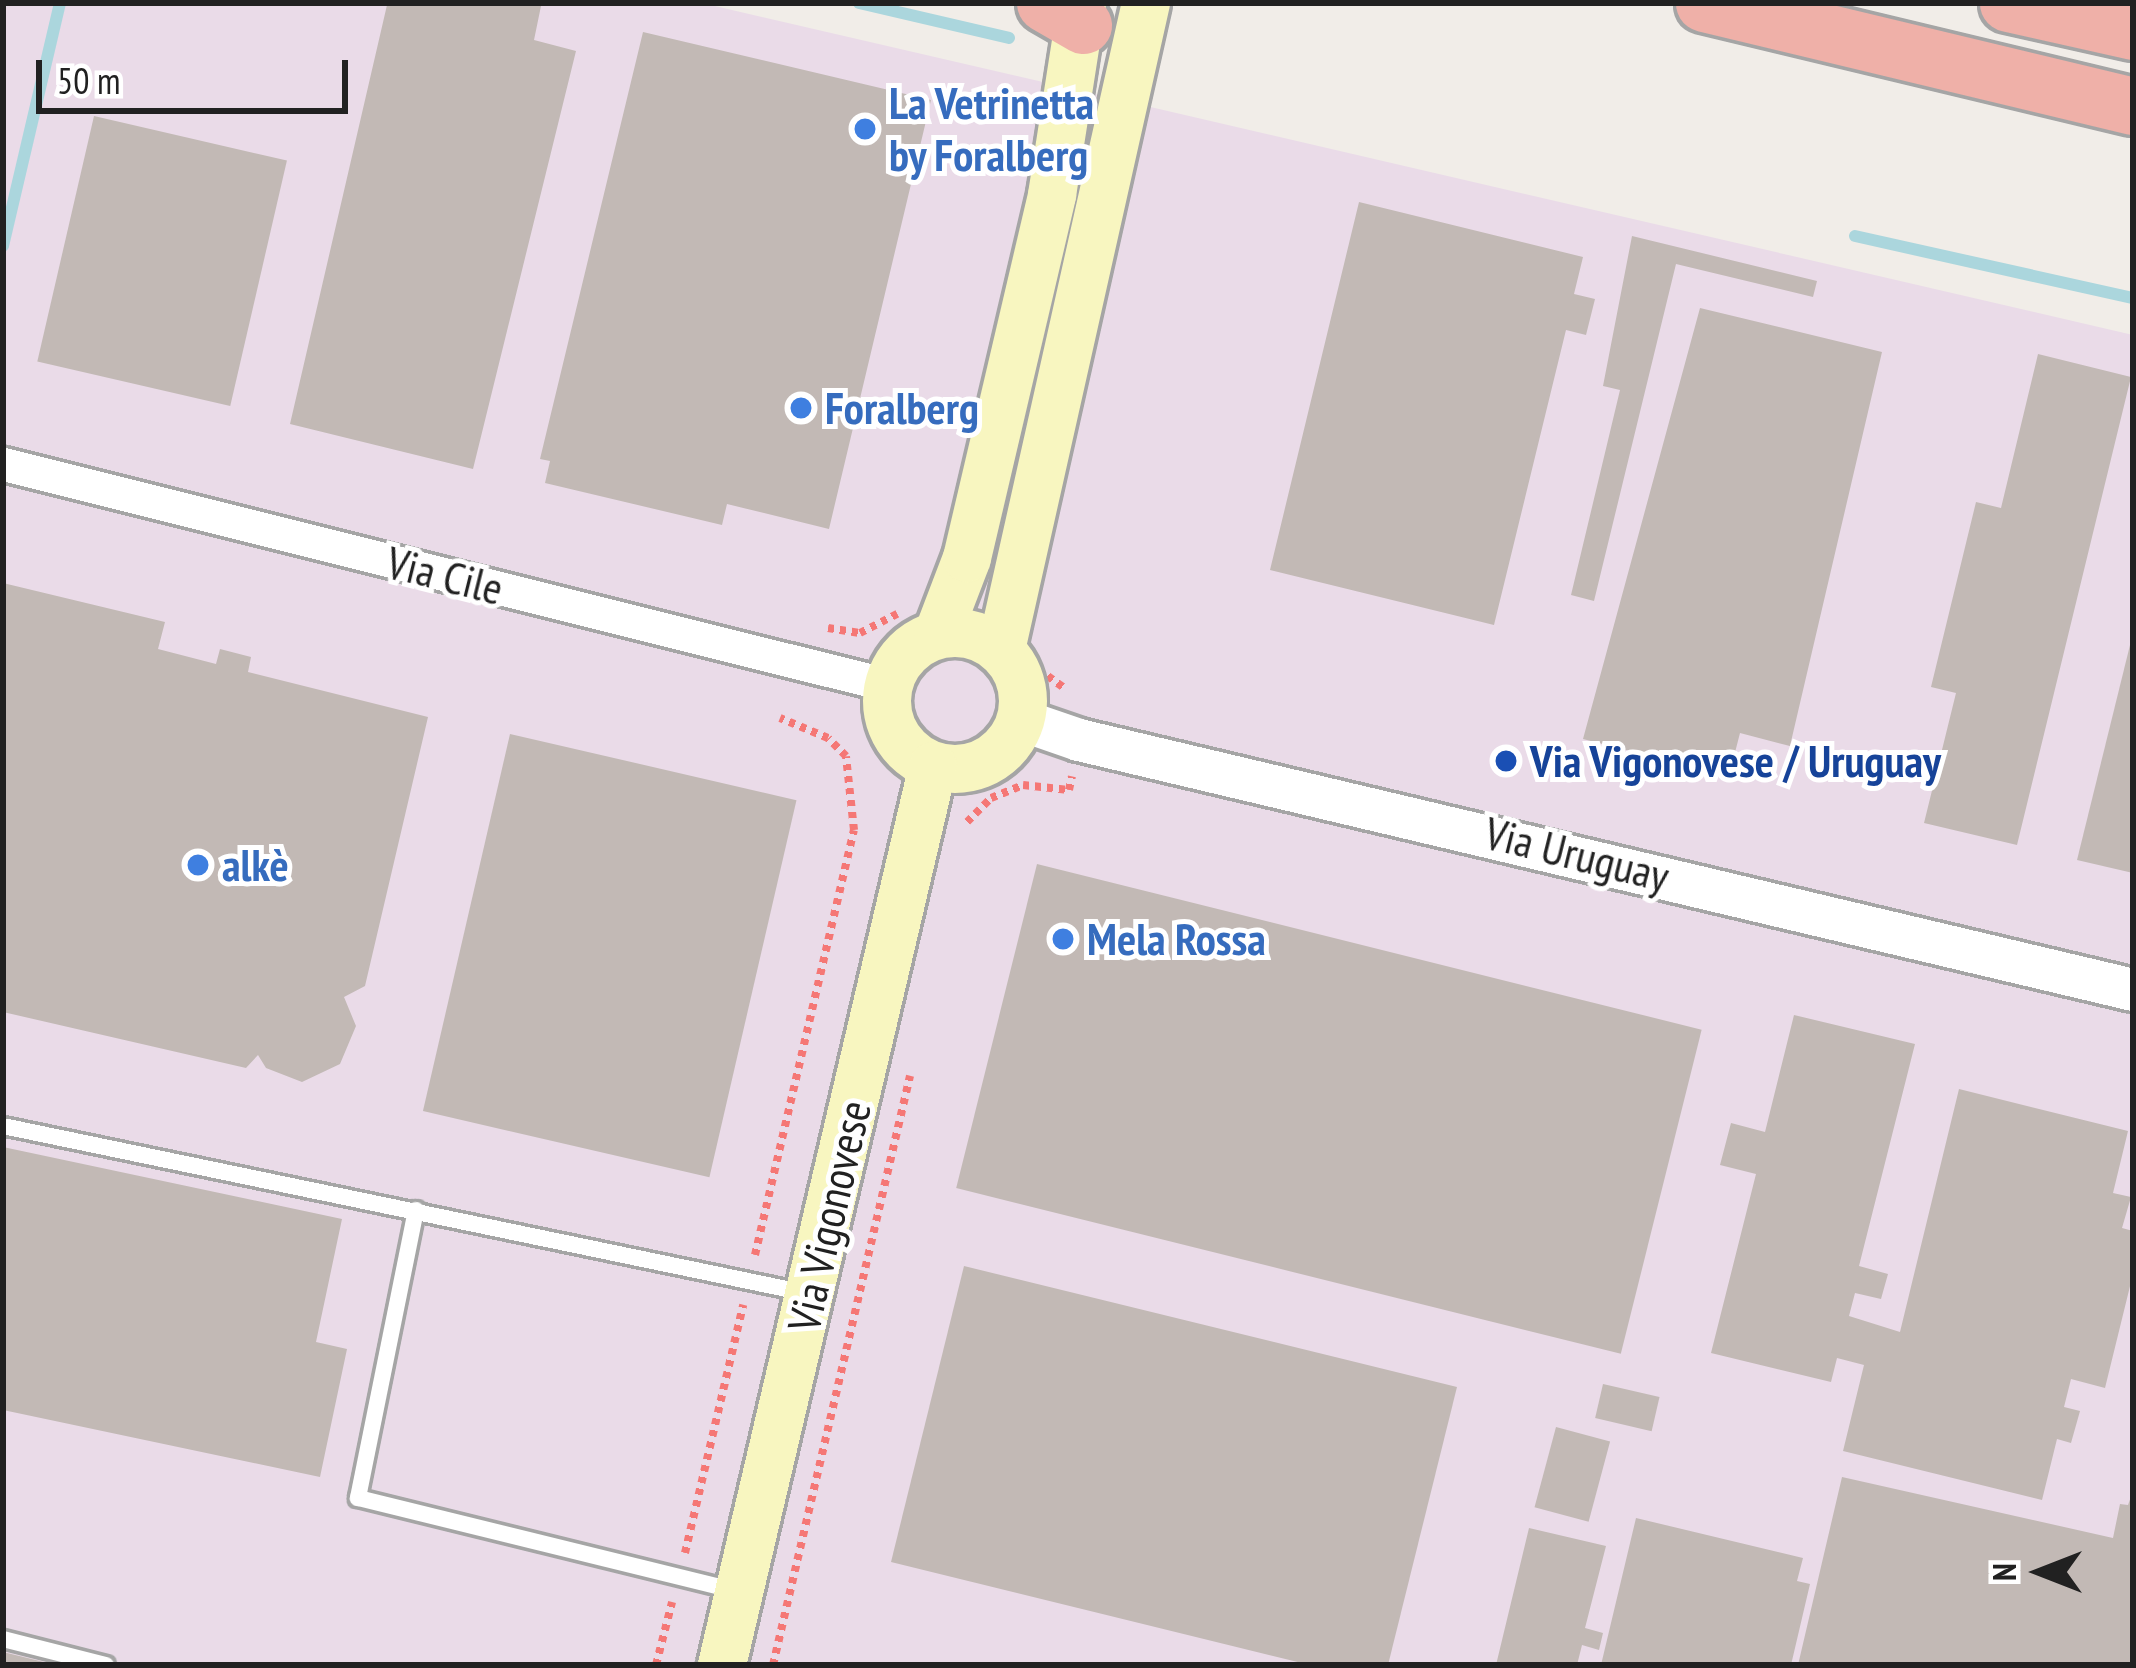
<!DOCTYPE html>
<html>
<head>
<meta charset="utf-8">
<style>
	body { margin:0 }
	#map { position:relative; width:2136px; height:1668px; overflow:hidden; background:#f1ede8; font-family:"PT Sans Narrow",sans-serif }
	div>[style] { position:absolute }
	.industrial>* { inset:0; background:#eadbe8 }
	.stream>* { height:12px; margin:-6px; padding:0 6px; transform-origin:6px; border-radius:6px; background:#abd6dd }
	.building>* { inset:0; background:#c2b9b5; transform-origin:0 0 }
	.path>* { height:8px; margin-top:-4px; transform-origin:0; background:repeating-linear-gradient(90deg,#f57775 0 6px,transparent 0 12px) }
	.roads { filter:drop-shadow(3px 0 #a5a5a5) drop-shadow(-3px 0 #a5a5a5) drop-shadow(0 3px #a5a5a5) drop-shadow(0 -3px #a5a5a5) }
	.service>* { height:16px; margin:-8px; padding:0 8px; transform-origin:8px; border-radius:8px; background:#fff }
	.minor>* { height:33px; margin:-16.5px; padding:0 16.5px; transform-origin:16.5px; border-radius:16.5px; background:#fff }
	.tertiary>* { height:42px; margin:-21px; padding:0 21px; transform-origin:21px; border-radius:21px; background:#fff }
	.secondary>* { height:48px; margin:-24px; padding:0 24px; transform-origin:24px; border-radius:24px; background:#f8f6c0 }
	.secondary>.ring { margin:-24px; padding:0; box-sizing:content-box; background:none; border:48px solid #f8f6c0; border-radius:50% }
	.trunk>* { height:57px; margin:-28.5px; padding:0 28.5px; transform-origin:28.5px; border-radius:28.5px; background:#efb0a8 }
	.dots>* { width:33px; height:33px; translate:-50% -50%; box-sizing:border-box; border:6px solid #fff; border-radius:50% }
	span { translate:-50% -50%; white-space:nowrap; text-align:center; line-height:1.15; -webkit-text-stroke:10px #fff; paint-order:stroke }
	.shop-label { font-size:45px; color:#366cbe; font-weight:700 }
	.left { translate:0 -50%; text-align:left }
	.street-label { font-size:45px; color:#212121 }
	.transit-label { font-size:45px; color:#164399; font-weight:700 }
	.frame { position:absolute; inset:0; border:6px solid #212121; pointer-events:none }
	.north { position:absolute; left:1980px; top:1512px; width:120px; height:120px; -webkit-text-stroke:9px #fff; paint-order:stroke; rotate:270deg; font-size:33px; font-weight:700; line-height:48px; text-align:center; color:#212121 }
	.north::after { content:''; display:block; margin:auto; width:42px; height:54px; background:#212121; clip-path:polygon(50% 0,100% 100%,50% 72%,0 100%) }
	.scale { position:absolute; left:36px; top:60px; width:312px; height:54px; box-sizing:border-box; border:6px solid #212121; border-top:0; padding-left:15px; font-size:36px; line-height:42px; white-space:nowrap; color:#212121; -webkit-text-stroke:9px #fff; paint-order:stroke }
</style>
</head>
<body>
<div id="map">
	<div class="industrial">
		<i style="clip-path:polygon(3px 3px,702px 3px,2133px 335px,2133px 1665px,3px 1665px)"></i>
	</div>
	<div class="stream">
		<i style="left:859px;top:3px;width:154px;rotate:13.1deg"></i>
		<i style="left:1855px;top:236px;width:285px;rotate:12.6deg"></i>
		<i style="left:3px;top:246px;width:250px;rotate:-76.8deg"></i>
	</div>
	<div class="building">
		<i style="clip-path:polygon(387px 5px,541px 6px,534px 40px,576px 51px,473px 469px,290px 424px)"></i>
		<i style="clip-path:polygon(643px 32px,931px 100px,829px 529px,727px 504px,722px 525px,545px 483px,550px 461px,540px 459px)"></i>
		<i style="left:94px;top:116px;width:198px;height:252px;rotate:13deg"></i>
		<i style="clip-path:polygon(1359px 202px,1583px 257px,1574px 294px,1595px 299px,1586px 335px,1566px 330px,1494px 625px,1270px 570px)"></i>
		<i style="clip-path:polygon(1632px 236px,1817px 281px,1813px 297px,1676px 264px,1594px 601px,1571px 595px,1620px 390px,1603px 386px)"></i>
		<i style="clip-path:polygon(1700px 308px,1882px 352px,1790px 746px,1740px 733px,1729px 776px,1695px 767px,1692px 778px,1674px 773px,1677px 763px,1583px 739px)"></i>
		<i style="clip-path:polygon(2038px 354px,2131px 377px,2017px 845px,1924px 823px,1956px 693px,1931px 687px,1976px 502px,2001px 508px)"></i>
		<i style="clip-path:polygon(3px 583px,165px 622px,158px 649px,216px 664px,220px 649px,251px 657px,248px 672px,428px 717px,365px 986px,344px 997px,356px 1026px,340px 1064px,302px 1082px,266px 1068px,258px 1055px,246px 1068px,3px 1012px)"></i>
		<i style="clip-path:polygon(2131px 641px,2133px 641px,2133px 873px,2077px 860px)"></i>
		<i style="left:510px;top:734px;width:294px;height:387px;rotate:13deg"></i>
		<i style="left:1037px;top:864px;width:685px;height:334px;rotate:14deg"></i>
		<i style="clip-path:polygon(1794px 1015px,1915px 1044px,1859px 1266px,1888px 1274px,1881px 1299px,1855px 1293px,1849px 1316px,1900px 1332px,1959px 1089px,2128px 1131px,2113px 1193px,2131px 1197px,2122px 1228px,2133px 1231px,2133px 1274px,2105px 1388px,2071px 1379px,2064px 1407px,2080px 1411px,2071px 1443px,2057px 1439px,2042px 1500px,1843px 1451px,1864px 1365px,1837px 1358px,1831px 1382px,1711px 1353px,1756px 1174px,1720px 1165px,1731px 1123px,1765px 1132px)"></i>
		<i style="clip-path:polygon(3px 1147px,342px 1219px,316px 1342px,347px 1349px,320px 1477px,3px 1410px)"></i>
		<i style="clip-path:polygon(964px 1266px,1457px 1387px,1388px 1665px,1310px 1665px,891px 1562px)"></i>
		<i style="left:1603px;top:1384px;width:58px;height:35px;rotate:13deg"></i>
		<i style="left:1556px;top:1427px;width:56px;height:83px;rotate:15deg"></i>
		<i style="clip-path:polygon(1842px 1477px,2113px 1538px,2120px 1504px,2128px 1505px,2133px 1491px,2133px 1665px,1798px 1665px)"></i>
		<i style="clip-path:polygon(1636px 1518px,1803px 1558px,1797px 1581px,1810px 1584px,1791px 1665px,1601px 1665px)"></i>
		<i style="clip-path:polygon(1529px 1528px,1606px 1546px,1585px 1628px,1603px 1633px,1599px 1650px,1582px 1645px,1577px 1665px,1496px 1665px)"></i>
		<i style="clip-path:polygon(3px 1652px,48px 1663px,48px 1665px,3px 1665px)"></i>
	</div>
	<div class="path">
		<i style="left:828px;top:628px;width:32px;rotate:9deg"></i>
		<i style="left:860px;top:633px;width:42px;rotate:-27.2deg"></i>
		<i style="left:1038px;top:669px;width:32px;rotate:36deg"></i>
		<i style="left:967px;top:822px;width:34px;rotate:-45deg"></i>
		<i style="left:991px;top:798px;width:35px;rotate:-22deg"></i>
		<i style="left:1023px;top:785px;width:46px;rotate:6.2deg"></i>
		<i style="left:1069px;top:790px;width:14px;rotate:-78deg"></i>
		<i style="left:755px;top:1255px;width:436px;rotate:-76.9deg"></i>
		<i style="left:854px;top:830px;width:74px;rotate:-96.2deg"></i>
		<i style="left:846px;top:756px;width:25px;rotate:-135deg"></i>
		<i style="left:828px;top:738px;width:52px;rotate:-157.4deg"></i>
		<i style="left:685px;top:1553px;width:255px;rotate:-76.8deg"></i>
		<i style="left:656px;top:1665px;width:65px;rotate:-75.7deg"></i>
		<i style="left:773px;top:1665px;width:605px;rotate:-76.91deg"></i>
	</div>
	<div class="roads">
		<div class="service">
			<i style="left:3px;top:1126px;width:820px;rotate:11.75deg"></i>
			<i style="left:416px;top:1210px;width:294px;rotate:101.4deg"></i>
			<i style="left:358px;top:1498px;width:386px;rotate:13.8deg"></i>
			<i style="left:3px;top:1639px;width:106px;rotate:14.2deg"></i>
		</div>
		<div class="minor">
			<i style="left:3px;top:464px;width:912px;rotate:14.02deg"></i>
		</div>
		<div class="tertiary">
			<i style="left:1021px;top:720px;width:61px;rotate:19deg"></i>
			<i style="left:1079px;top:740px;width:1083px;rotate:13.34deg"></i>
		</div>
		<div class="secondary">
			<i class="ring" style="left:887px;top:633px;width:88px;height:88px"></i>
			<i style="left:938px;top:634px;width:81px;rotate:-69.1deg"></i>
			<i style="left:967px;top:558px;width:373px;rotate:-76.8deg"></i>
			<i style="left:1052px;top:195px;width:194px;rotate:-81.1deg"></i>
			<i style="left:1001px;top:650px;width:663px;rotate:-77.37deg"></i>
			<i style="left:722px;top:1665px;width:923px;rotate:-76.79deg"></i>
		</div>
		<div class="trunk">
			<i style="left:1045px;top:3px;width:44px;rotate:30.1deg"></i>
			<i style="left:1704px;top:3px;width:441px;rotate:13.5deg"></i>
			<i style="left:2008px;top:3px;width:128px;rotate:12.6deg"></i>
		</div>
	</div>
	<div class="dots">
		<i style="left:865px;top:129px;background:#3f7fe0"></i>
		<i style="left:801px;top:408px;background:#3f7fe0"></i>
		<i style="left:1506px;top:761px;background:#1a4fb4"></i>
		<i style="left:198px;top:865px;background:#3f7fe0"></i>
		<i style="left:1063px;top:939px;background:#3f7fe0"></i>
	</div>
	<div class="shop-label">
		<span class="left" style="left:889px;top:129px">La Vetrinetta<br>by Foralberg</span>
		<span class="left" style="left:825px;top:408px">Foralberg</span>
		<span class="left" style="left:222px;top:865px">alkè</span>
		<span class="left" style="left:1087px;top:939px">Mela Rossa</span>
	</div>
	<div class="street-label">
		<span style="left:445px;top:575px;rotate:14deg">Via Cile</span>
		<span style="left:1577px;top:854px;rotate:14deg">Via Uruguay</span>
		<span style="left:829px;top:1216px;rotate:-77deg">Via Vigonovese</span>
	</div>
	<div class="transit-label">
		<span class="left" style="left:1530px;top:761px">Via Vigonovese / Uruguay</span>
	</div>
	<div class="frame"></div>
	<div class="north">N</div>
	<div class="scale">50 m</div>
</div>
</body>
</html>
